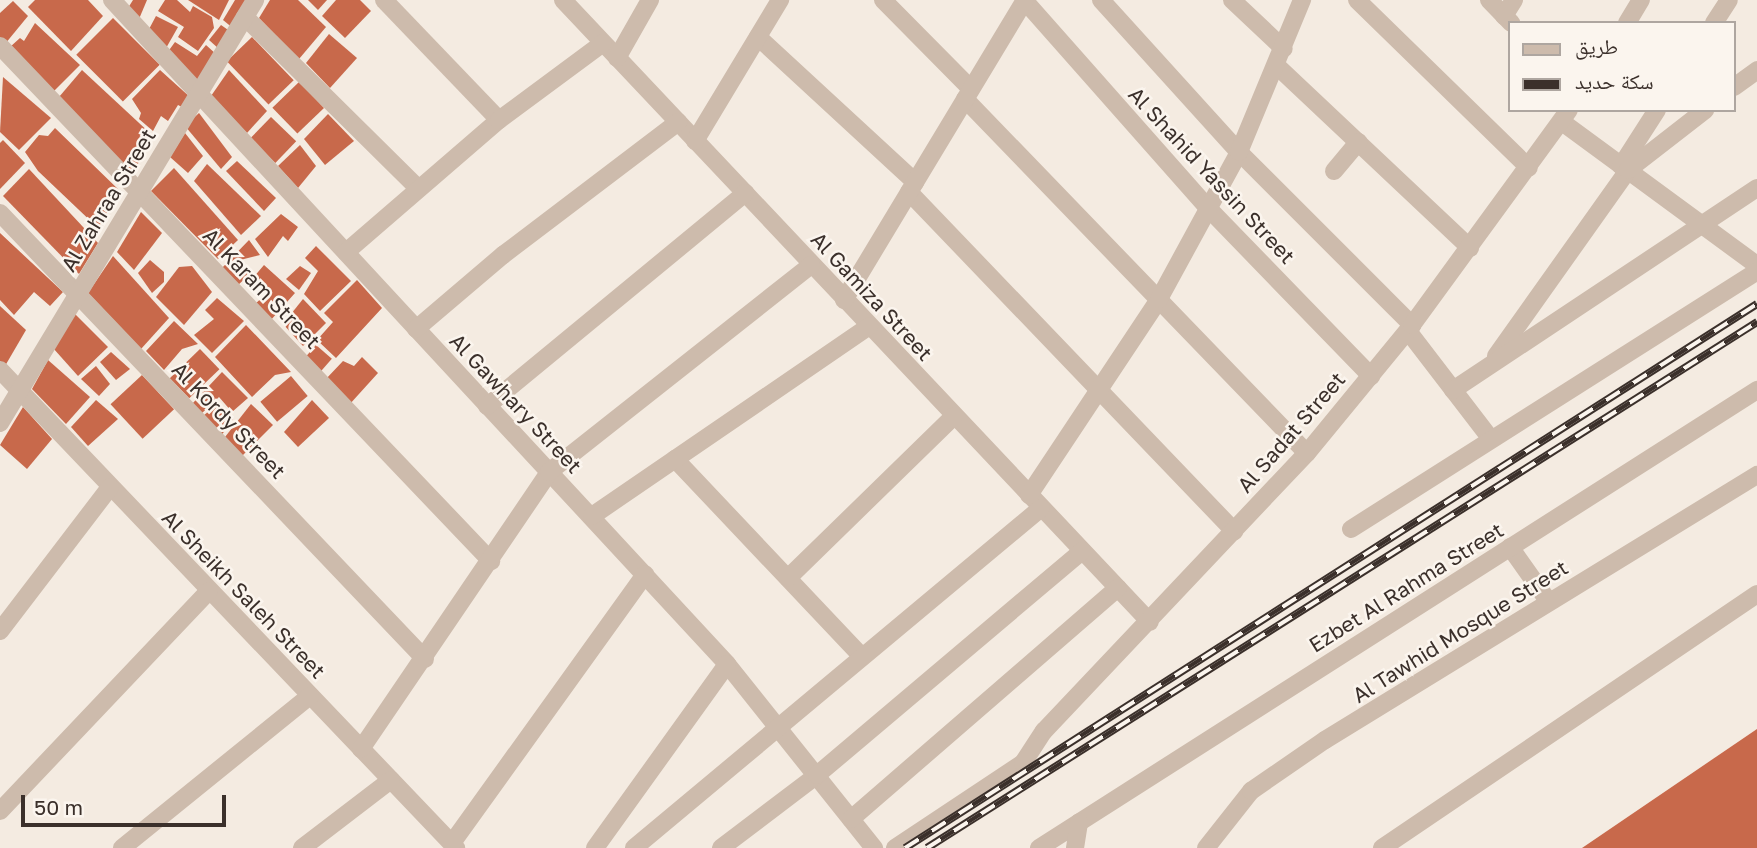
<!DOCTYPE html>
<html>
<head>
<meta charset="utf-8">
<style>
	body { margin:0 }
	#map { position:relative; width:1757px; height:848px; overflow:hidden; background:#f4ebe1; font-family:"Golos Text","Noto Naskh Arabic",sans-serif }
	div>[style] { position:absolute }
	.building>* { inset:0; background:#c8694b; transform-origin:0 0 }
	.minor>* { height:18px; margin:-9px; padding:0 9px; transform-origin:9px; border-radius:9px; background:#cdbbac }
	.rail>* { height:8px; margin-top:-4px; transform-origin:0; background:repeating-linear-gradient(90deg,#fbf5ee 0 16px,#3b302b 0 32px); box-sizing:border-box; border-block:2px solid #3b302b }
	span { translate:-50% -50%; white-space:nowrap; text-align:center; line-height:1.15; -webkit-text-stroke:5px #fbf5ee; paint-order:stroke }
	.street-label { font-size:21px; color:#3b302b }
	.legend { position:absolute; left:1508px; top:21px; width:228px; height:91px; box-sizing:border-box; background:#fbf5ee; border:2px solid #aea6a0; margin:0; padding:9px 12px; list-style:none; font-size:21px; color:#3b302b }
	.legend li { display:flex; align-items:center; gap:14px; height:35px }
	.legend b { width:35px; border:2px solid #aea6a0 }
	.scale { position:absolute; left:21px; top:795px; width:205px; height:32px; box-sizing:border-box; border:4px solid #3b302b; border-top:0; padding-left:9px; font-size:21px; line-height:24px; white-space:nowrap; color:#3b302b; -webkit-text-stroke:5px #fbf5ee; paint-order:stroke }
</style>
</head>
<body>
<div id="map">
	<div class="building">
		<i style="clip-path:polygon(35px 0,88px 0,103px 16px,71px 51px,28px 7px)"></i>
		<i style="clip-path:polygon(133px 0,147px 0,139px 19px,128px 8px)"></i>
		<i style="clip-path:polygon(165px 0,177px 0,190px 12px,193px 6px,212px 17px,214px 28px,198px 51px,178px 37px,184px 27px,158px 11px)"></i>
		<i style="clip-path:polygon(188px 0,229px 0,219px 20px)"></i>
		<i style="clip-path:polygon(235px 0,251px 0,234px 29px,223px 20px)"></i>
		<i style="clip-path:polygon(270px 0,298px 0,326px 27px,299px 59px,259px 18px)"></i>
		<i style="clip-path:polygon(308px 0,327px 0,318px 10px)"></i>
		<i style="clip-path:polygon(336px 0,360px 0,371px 11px,345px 38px,322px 16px)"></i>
		<i style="clip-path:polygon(13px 1px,28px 16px,5px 44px,0 38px,0 13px)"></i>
		<i style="clip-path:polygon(156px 16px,178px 27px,165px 50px,148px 31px)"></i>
		<i style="left:113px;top:18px;width:66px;height:52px;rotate:45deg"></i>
		<i style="clip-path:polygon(35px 23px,80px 65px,52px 93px,10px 47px,20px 38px,24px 41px)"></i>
		<i style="clip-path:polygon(221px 25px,231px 32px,219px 49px,209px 40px)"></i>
		<i style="clip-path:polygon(329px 34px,357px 58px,330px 88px,306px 63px)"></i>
		<i style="left:252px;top:37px;width:60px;height:35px;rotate:46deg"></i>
		<i style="clip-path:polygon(175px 42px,197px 56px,206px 45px,217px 55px,197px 83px,167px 53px)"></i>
		<i style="clip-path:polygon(82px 70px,152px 135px,132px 176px,59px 97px)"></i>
		<i style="clip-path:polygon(160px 70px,191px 98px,184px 108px,178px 105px,168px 121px,161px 116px,153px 131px,139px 119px,141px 113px,132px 99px)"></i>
		<i style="clip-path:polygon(229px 70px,267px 111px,247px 133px,211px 96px)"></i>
		<i style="clip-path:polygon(3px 77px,51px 118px,19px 150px,0 132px)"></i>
		<i style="left:299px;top:82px;width:36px;height:37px;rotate:46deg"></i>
		<i style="clip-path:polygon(199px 113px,232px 157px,221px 169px,185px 126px)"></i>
		<i style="clip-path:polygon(328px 114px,354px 141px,325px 165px,304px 139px)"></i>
		<i style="left:271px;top:117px;width:35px;height:30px;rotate:44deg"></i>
		<i style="clip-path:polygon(55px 128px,120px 191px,98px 228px,38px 171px,25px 152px,39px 135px,48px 136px)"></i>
		<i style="clip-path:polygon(185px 133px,203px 156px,188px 173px,170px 157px)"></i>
		<i style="clip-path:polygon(3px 140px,25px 163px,0 189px,0 143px)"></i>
		<i style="clip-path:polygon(300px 145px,316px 166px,298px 188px,278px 166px)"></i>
		<i style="clip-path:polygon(237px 161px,276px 198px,264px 211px,226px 171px)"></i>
		<i style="clip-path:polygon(207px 164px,261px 216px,241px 235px,194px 181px)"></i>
		<i style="clip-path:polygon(174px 168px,238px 240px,218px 259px,151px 191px)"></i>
		<i style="clip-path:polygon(29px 169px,98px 243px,79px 274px,3px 196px)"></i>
		<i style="clip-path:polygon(141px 212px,162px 233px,134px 270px,117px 252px)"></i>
		<i style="clip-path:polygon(281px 214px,298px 227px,288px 241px,283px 236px,268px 257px,255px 239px)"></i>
		<i style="clip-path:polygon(0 233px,63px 292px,50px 306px,34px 292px,14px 315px,0 300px)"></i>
		<i style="clip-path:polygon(249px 240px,260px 255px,240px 260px,251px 273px,237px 286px,222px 268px)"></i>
		<i style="clip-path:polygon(316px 246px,351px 281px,320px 311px,304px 294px,318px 271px,305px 258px)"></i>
		<i style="clip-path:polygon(113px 256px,169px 318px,141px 349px,88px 293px)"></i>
		<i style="clip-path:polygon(150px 260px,164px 272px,164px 282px,152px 293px,138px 273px)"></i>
		<i style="clip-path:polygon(264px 265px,295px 293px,270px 321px,254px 305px,267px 293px,253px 278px)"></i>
		<i style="clip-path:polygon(192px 266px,212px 292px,184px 325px,156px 297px,179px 267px)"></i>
		<i style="clip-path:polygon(300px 266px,311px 273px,299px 290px,286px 279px)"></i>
		<i style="clip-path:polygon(357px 280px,382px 308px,336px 358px,317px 340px,333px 322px,324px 313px)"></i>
		<i style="clip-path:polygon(217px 298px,244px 321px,212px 353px,194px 335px,214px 319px,205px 310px)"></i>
		<i style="clip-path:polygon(303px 299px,326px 323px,303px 346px,283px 324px)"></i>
		<i style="clip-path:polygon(0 306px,26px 330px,5px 366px,0 361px)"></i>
		<i style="clip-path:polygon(74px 313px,108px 347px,78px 376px,53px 348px)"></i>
		<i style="clip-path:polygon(174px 321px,198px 344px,182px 349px,164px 370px,146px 351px)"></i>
		<i style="clip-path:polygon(246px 325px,291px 372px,275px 375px,252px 397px,215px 357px)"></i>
		<i style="left:316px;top:345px;width:21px;height:18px;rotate:41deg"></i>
		<i style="left:200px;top:349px;width:28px;height:42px;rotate:46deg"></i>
		<i style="clip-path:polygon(111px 352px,130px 369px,116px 380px,100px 362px)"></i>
		<i style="clip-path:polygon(362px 357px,378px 373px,349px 405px,325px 380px,343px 361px,354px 366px)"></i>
		<i style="clip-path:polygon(48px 360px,90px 397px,66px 424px,32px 389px)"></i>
		<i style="clip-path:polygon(96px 366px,110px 384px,99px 396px,81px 379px)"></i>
		<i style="clip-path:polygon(222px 372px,248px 398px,232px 412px,219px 397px,201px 414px,192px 404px)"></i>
		<i style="left:142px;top:375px;width:47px;height:43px;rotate:47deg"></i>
		<i style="left:291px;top:376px;width:26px;height:40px;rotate:50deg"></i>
		<i style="clip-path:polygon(96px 400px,118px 419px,88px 446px,71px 427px)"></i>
		<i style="clip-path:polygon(312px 400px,329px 418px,298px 447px,284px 432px)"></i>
		<i style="clip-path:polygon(251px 404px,273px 425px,241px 457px,225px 437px)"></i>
		<i style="clip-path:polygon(216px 405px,233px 419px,221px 436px,203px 416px)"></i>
		<i style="clip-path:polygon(23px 407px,52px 439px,27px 469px,0 445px)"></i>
		<i style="clip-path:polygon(1757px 729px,1757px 848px,1582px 848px)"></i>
	</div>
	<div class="minor">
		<i style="left:112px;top:0;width:905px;rotate:47.19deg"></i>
		<i style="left:727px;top:664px;width:236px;rotate:51.4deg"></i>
		<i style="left:384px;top:0;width:166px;rotate:46.2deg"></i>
		<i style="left:563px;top:0;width:855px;rotate:46.66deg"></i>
		<i style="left:883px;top:0;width:125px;rotate:45.3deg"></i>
		<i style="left:1024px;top:0;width:279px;rotate:48.5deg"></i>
		<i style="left:1209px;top:209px;width:233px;rotate:45.9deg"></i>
		<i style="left:1101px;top:0;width:205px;rotate:47.8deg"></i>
		<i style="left:1239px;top:152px;width:245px;rotate:45deg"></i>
		<i style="left:1232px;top:0;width:71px;rotate:43.3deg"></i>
		<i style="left:1357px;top:0;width:240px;rotate:44.3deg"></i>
		<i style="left:1489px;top:0;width:32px;rotate:46deg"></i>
		<i style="left:1504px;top:16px;width:19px;rotate:-58deg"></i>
		<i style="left:245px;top:17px;width:242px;rotate:44.7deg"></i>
		<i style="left:1627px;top:23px;width:27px;rotate:-59deg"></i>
		<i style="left:1714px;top:23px;width:27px;rotate:-57deg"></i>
		<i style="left:758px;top:37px;width:214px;rotate:42.7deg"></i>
		<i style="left:0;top:46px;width:712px;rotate:46.37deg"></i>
		<i style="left:617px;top:58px;width:67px;rotate:-60.4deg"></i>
		<i style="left:1278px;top:67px;width:264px;rotate:43.3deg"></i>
		<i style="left:1734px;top:87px;width:29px;rotate:-36deg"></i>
		<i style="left:965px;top:99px;width:492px;rotate:46deg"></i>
		<i style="left:1562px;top:122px;width:242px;rotate:36.3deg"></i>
		<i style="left:695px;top:141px;width:165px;rotate:-58.9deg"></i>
		<i style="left:1621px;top:166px;width:67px;rotate:-57.3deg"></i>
		<i style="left:1334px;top:171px;width:38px;rotate:-50deg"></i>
		<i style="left:909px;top:192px;width:470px;rotate:46.2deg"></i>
		<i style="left:0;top:213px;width:616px;rotate:46.38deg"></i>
		<i style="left:346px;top:252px;width:202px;rotate:-40.8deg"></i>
		<i style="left:499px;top:120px;width:129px;rotate:-36.5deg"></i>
		<i style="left:844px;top:300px;width:350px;rotate:-58.9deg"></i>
		<i style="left:416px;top:329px;width:114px;rotate:-40.4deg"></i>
		<i style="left:503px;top:255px;width:220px;rotate:-37.2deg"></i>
		<i style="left:1408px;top:331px;width:136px;rotate:52.5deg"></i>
		<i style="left:1496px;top:356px;width:228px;rotate:-54.6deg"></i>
		<i style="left:1628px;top:170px;width:98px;rotate:-37.9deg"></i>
		<i style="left:0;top:370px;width:661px;rotate:46.35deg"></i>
		<i style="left:1453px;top:390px;width:365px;rotate:-33.6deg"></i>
		<i style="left:487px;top:406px;width:335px;rotate:-39.5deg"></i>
		<i style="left:0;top:423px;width:494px;rotate:-58.9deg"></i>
		<i style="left:675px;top:459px;width:271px;rotate:46.6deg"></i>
		<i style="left:1029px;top:495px;width:235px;rotate:-56.4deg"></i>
		<i style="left:1159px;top:299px;width:167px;rotate:-61.4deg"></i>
		<i style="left:1239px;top:152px;width:165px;rotate:-67.5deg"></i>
		<i style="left:592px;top:516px;width:336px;rotate:-34.4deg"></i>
		<i style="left:1351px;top:529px;width:481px;rotate:-32.4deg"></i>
		<i style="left:1510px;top:547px;width:67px;rotate:54.7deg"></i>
		<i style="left:788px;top:578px;width:232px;rotate:-44.3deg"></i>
		<i style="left:0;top:631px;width:181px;rotate:-52.6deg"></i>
		<i style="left:361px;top:749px;width:335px;rotate:-55.8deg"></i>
		<i style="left:549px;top:472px;width:334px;rotate:-38.3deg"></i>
		<i style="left:0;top:811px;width:303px;rotate:-46.5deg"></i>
		<i style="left:851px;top:819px;width:353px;rotate:-40.9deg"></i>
		<i style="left:452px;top:843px;width:331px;rotate:-54.3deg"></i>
		<i style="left:122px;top:848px;width:242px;rotate:-39deg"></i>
		<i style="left:302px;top:848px;width:112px;rotate:-37.4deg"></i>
		<i style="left:595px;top:848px;width:226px;rotate:-54.3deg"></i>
		<i style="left:634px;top:848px;width:530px;rotate:-39.87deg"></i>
		<i style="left:721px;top:848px;width:121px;rotate:-37.2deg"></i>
		<i style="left:817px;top:775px;width:347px;rotate:-40.2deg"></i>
		<i style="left:895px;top:848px;width:154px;rotate:-33.6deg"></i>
		<i style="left:1023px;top:763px;width:38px;rotate:-57deg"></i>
		<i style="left:1044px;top:731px;width:383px;rotate:-46.6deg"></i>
		<i style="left:1307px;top:453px;width:166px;rotate:-50.6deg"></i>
		<i style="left:1412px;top:325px;width:266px;rotate:-53.9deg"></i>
		<i style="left:1039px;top:848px;width:852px;rotate:-32.53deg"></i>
		<i style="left:1075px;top:848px;width:26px;rotate:-81deg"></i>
		<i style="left:1206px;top:848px;width:73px;rotate:-51.7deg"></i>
		<i style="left:1251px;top:791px;width:90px;rotate:-34.6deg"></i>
		<i style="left:1325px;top:740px;width:507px;rotate:-31.53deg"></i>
		<i style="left:1382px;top:848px;width:453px;rotate:-34.1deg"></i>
	</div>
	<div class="rail">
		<i style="left:905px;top:848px;width:1011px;rotate:-32.56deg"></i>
		<i style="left:927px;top:848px;width:983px;rotate:-32.36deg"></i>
	</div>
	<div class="street-label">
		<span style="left:1212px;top:175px;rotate:47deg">Al Shahid Yassin Street</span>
		<span style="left:108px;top:200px;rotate:-59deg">Al Zahraa Street</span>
		<span style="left:262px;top:288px;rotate:46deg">Al Karam Street</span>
		<span style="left:872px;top:296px;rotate:47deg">Al Gamiza Street</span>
		<span style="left:516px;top:403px;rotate:47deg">Al Gawhary Street</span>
		<span style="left:229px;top:420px;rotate:46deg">Al Kordy Street</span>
		<span style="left:1291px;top:432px;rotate:-49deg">Al Sadat Street</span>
		<span style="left:1406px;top:587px;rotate:-32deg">Ezbet Al Rahma Street</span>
		<span style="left:244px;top:594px;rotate:46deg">Al Sheikh Saleh Street</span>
		<span style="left:1460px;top:631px;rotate:-32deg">Al Tawhid Mosque Street</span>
	</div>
	<ul class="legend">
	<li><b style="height:9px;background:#cdbbac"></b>طريق</li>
	<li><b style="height:9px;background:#3b302b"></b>سكة حديد</li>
	</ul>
	<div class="scale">50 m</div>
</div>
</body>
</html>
